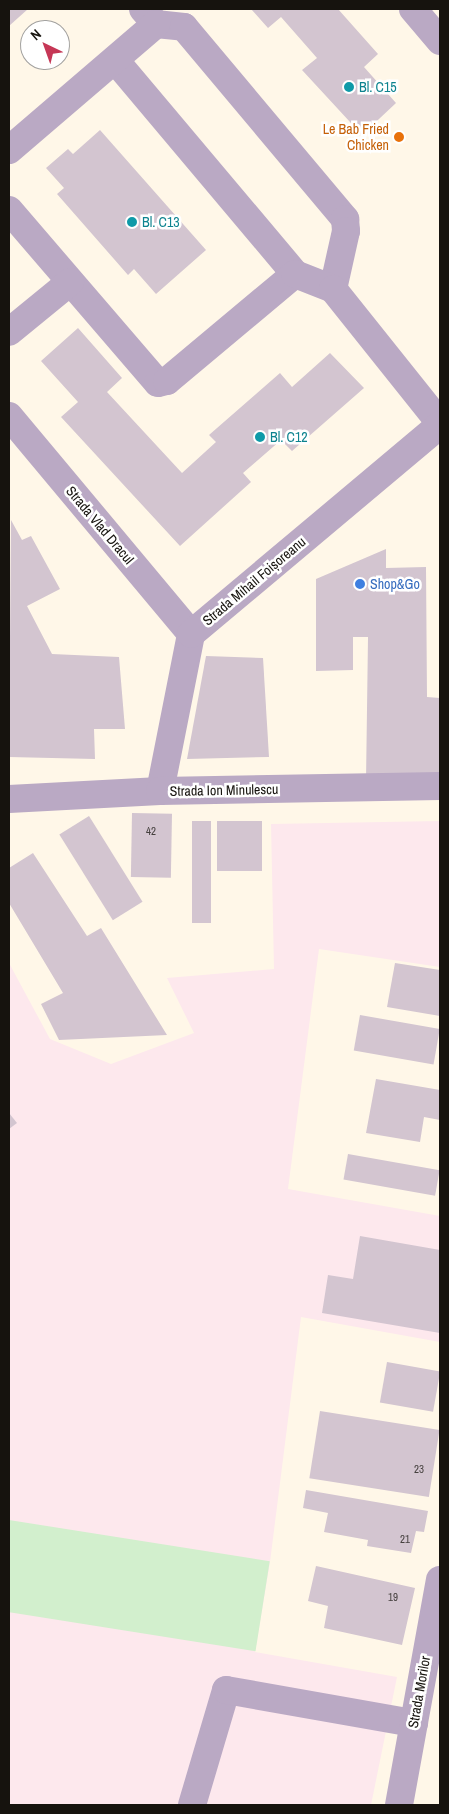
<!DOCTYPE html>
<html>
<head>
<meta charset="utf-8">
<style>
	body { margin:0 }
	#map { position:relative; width:449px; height:1814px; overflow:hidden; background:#fff7e8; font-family:"Archivo Narrow",sans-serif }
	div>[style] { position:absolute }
	.commercial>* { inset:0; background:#fde8ed }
	.green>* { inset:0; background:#d2efcd; transform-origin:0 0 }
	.building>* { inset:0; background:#d3c5d0; transform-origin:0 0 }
	.minor>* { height:28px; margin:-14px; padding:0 14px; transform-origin:14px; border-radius:14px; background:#baa9c4 }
	.dots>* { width:14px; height:14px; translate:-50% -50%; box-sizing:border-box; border:2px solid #fff; border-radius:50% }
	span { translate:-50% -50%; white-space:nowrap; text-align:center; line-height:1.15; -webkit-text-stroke:5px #fff; paint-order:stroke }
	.number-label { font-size:11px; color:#45403e }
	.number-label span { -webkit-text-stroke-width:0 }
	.culture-label { font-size:14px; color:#0d838f }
	.left { translate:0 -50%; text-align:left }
	.food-label { font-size:14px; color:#c56008 }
	.right { translate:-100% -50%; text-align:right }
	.street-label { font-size:14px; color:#16130e }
	.shop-label { font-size:14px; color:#366cbe }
	.frame { position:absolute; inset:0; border:10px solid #16130e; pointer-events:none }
	.north { position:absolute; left:20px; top:20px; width:50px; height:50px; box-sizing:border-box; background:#fff; border:1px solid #a2a19f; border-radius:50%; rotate:318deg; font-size:14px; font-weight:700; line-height:20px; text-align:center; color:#16130e }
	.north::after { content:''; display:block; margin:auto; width:18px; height:22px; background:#c63756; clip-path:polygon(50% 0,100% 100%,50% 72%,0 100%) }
</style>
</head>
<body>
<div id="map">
	<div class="commercial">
		<i style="clip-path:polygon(440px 821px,440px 967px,319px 949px,288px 1189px,440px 1216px,440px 1342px,301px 1317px,270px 1562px,255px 1652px,397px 1677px,371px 1805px,9px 1805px,9px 963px,50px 1039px,111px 1064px,194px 1033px,167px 978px,274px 969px,271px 824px)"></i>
	</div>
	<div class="green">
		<i style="left:9px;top:1520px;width:264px;height:91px;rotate:9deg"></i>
	</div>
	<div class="building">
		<i style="clip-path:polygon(9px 9px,28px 9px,9px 26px)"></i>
		<i style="clip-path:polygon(251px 9px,338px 9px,378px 54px,364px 67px,396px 103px,362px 135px,302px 70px,317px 58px,281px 17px,268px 28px)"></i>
		<i style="clip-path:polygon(100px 130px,206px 250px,156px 294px,134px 269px,128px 275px,57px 194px,64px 188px,46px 168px,68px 149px,73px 154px)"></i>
		<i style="clip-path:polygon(78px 328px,122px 378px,107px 392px,182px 473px,216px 442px,209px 435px,280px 373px,292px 387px,330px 353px,364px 388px,292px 451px,281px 440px,243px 473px,251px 482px,180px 546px,61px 417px,78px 402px,41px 361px)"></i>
		<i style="clip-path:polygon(11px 520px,22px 540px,31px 536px,60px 589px,27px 606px,52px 654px,119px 657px,125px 729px,94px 729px,95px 759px,9px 757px)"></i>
		<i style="clip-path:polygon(386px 549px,386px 568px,426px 567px,427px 697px,440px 698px,440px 777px,366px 781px,368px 637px,353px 637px,353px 670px,316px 671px,316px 579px)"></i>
		<i style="clip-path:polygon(206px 656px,263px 658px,269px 757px,187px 759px)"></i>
		<i style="left:132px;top:813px;width:40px;height:64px;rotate:1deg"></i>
		<i style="left:89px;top:816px;width:101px;height:35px;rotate:58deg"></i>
		<i style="left:192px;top:821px;width:19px;height:102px"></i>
		<i style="left:217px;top:821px;width:45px;height:50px"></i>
		<i style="clip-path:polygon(33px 853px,87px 936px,101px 928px,167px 1035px,59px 1040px,41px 1004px,63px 993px,9px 903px,9px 868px)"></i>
		<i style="clip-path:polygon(395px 963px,440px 970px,440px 1016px,387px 1007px)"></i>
		<i style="left:360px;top:1015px;width:81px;height:36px;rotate:10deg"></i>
		<i style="clip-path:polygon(376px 1079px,440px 1090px,440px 1120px,424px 1117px,420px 1142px,366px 1133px)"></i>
		<i style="clip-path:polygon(9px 1113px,17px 1123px,9px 1129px)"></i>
		<i style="left:348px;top:1154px;width:93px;height:26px;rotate:10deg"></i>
		<i style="clip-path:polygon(360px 1236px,440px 1250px,440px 1333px,322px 1313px,328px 1275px,353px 1279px)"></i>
		<i style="left:387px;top:1362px;width:54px;height:41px;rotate:10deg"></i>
		<i style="left:320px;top:1411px;width:121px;height:68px;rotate:9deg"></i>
		<i style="clip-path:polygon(306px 1490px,428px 1511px,424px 1532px,416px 1531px,411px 1553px,367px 1546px,368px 1540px,324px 1532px,328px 1513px,303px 1508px)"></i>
		<i style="clip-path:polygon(316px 1566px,415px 1588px,402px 1645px,324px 1628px,328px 1606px,308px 1601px)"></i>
	</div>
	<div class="minor">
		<i style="left:143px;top:9px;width:20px;rotate:49deg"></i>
		<i style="left:156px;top:24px;width:28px;rotate:6deg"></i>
		<i style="left:184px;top:27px;width:251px;rotate:50deg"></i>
		<i style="left:345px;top:219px;width:12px;rotate:85deg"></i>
		<i style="left:346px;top:231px;width:59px;rotate:102.6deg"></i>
		<i style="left:413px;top:9px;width:42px;rotate:49.8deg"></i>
		<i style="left:115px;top:60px;width:280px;rotate:49.9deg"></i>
		<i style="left:9px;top:150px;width:194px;rotate:-40.6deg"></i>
		<i style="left:9px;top:210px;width:228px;rotate:49.3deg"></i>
		<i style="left:158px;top:383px;width:9px;rotate:-13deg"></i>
		<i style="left:167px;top:381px;width:167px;rotate:-39.9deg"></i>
		<i style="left:295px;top:274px;width:41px;rotate:21.5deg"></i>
		<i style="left:333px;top:289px;width:171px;rotate:51.4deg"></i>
		<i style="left:9px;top:332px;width:79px;rotate:-39.3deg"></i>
		<i style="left:9px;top:416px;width:284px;rotate:50.1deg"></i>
		<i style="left:160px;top:791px;width:160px;rotate:-78.8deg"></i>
		<i style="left:191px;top:634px;width:325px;rotate:-40deg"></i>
		<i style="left:9px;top:799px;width:151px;rotate:-3deg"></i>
		<i style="left:160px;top:791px;width:280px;rotate:-1deg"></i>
		<i style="left:192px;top:1805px;width:120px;rotate:-73.5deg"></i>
		<i style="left:226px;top:1690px;width:191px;rotate:10deg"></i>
		<i style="left:399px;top:1805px;width:229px;rotate:-79.7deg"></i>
	</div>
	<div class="dots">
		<i style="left:349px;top:87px;background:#0f9aa8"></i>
		<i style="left:399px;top:137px;background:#e8710a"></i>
		<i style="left:132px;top:222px;background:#0f9aa8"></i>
		<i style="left:260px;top:437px;background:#0f9aa8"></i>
		<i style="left:360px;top:584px;background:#3f7fe0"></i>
	</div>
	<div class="number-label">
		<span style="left:151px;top:831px">42</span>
		<span style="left:419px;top:1469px">23</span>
		<span style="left:405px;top:1539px">21</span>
		<span style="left:393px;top:1597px">19</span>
	</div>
	<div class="culture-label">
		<span class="left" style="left:359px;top:87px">Bl. C15</span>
		<span class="left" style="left:142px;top:222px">Bl. C13</span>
		<span class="left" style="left:270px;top:437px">Bl. C12</span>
	</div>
	<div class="food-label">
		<span class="right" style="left:389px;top:137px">Le Bab Fried<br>Chicken</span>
	</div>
	<div class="street-label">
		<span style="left:100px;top:525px;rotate:50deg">Strada Vlad Dracul</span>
		<span style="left:254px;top:581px;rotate:-40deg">Strada Mihail Foișoreanu</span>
		<span style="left:224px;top:790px;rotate:-1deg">Strada Ion Minulescu</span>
		<span style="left:419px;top:1692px;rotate:-80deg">Strada Morilor</span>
	</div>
	<div class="shop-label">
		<span class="left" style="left:370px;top:584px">Shop&amp;Go</span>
	</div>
	<div class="frame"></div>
	<div class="north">N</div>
</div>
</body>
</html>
